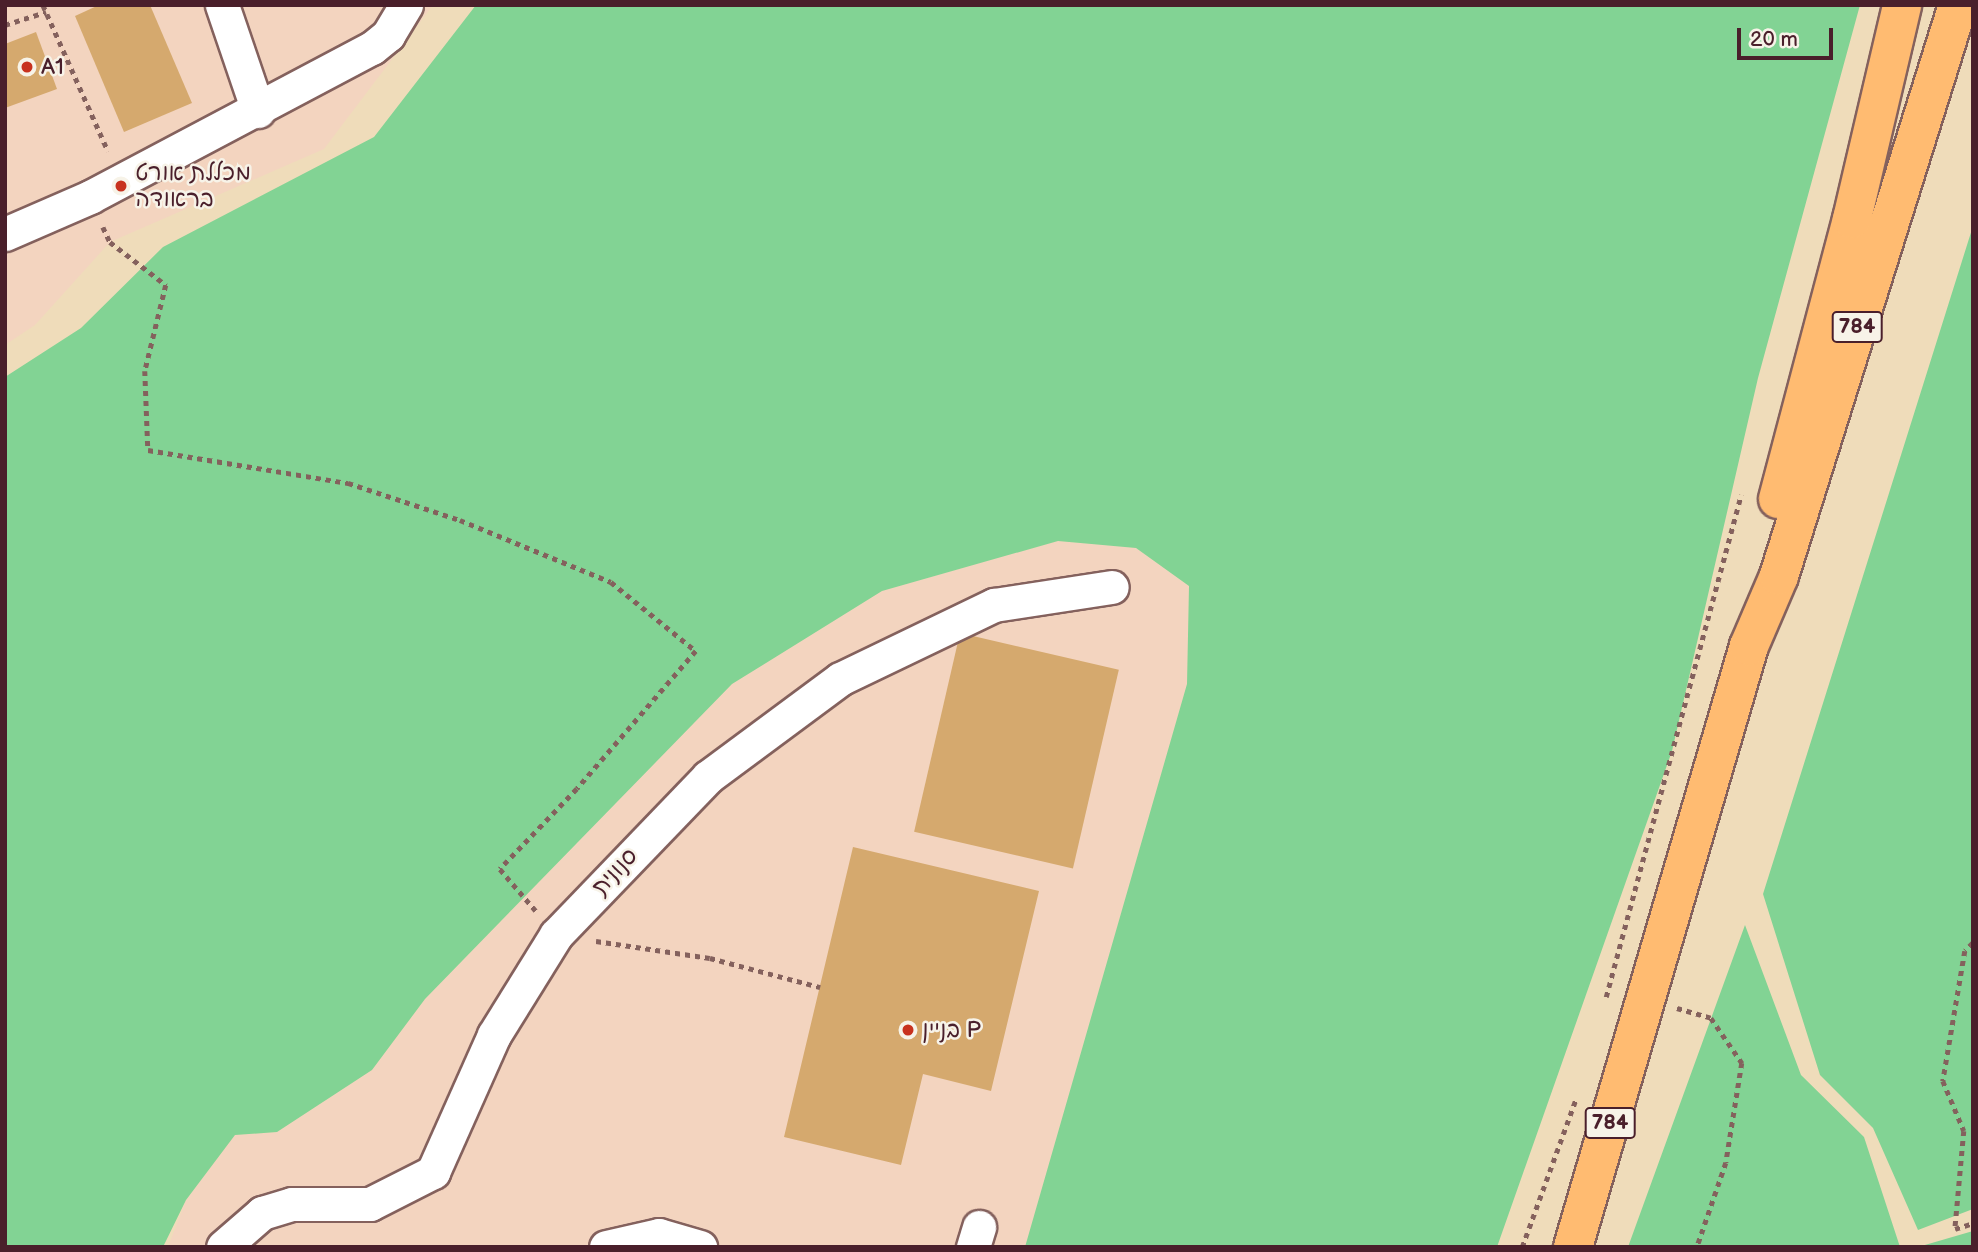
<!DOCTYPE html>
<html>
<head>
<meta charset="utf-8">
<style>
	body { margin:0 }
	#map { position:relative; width:1978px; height:1252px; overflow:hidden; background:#efdcba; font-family:"Balsamiq Sans","Playpen Sans Hebrew",sans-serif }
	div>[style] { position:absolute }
	.built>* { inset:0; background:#f3d4bf }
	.green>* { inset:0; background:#82d394 }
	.building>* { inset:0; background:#d5a96e; transform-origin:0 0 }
	.path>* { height:4.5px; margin-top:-2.25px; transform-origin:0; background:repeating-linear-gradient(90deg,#84615d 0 5px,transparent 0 10px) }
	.roads { filter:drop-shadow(2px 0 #84615d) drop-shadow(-2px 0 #84615d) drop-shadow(0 2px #84615d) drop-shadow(0 -2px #84615d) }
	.minor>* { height:33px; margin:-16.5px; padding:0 16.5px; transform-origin:16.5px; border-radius:16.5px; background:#fff }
	.major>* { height:38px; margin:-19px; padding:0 19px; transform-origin:19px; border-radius:19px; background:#ffbb71 }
	.dots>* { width:19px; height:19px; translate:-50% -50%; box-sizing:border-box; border:4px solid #f7f3e8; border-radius:50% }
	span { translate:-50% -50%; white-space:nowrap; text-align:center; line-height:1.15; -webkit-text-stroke:5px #f7f3e8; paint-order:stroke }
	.shield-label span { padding:2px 5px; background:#f7f3e8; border:2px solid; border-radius:5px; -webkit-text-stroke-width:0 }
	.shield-label { font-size:21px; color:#4a1f2b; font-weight:700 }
	.poi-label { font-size:23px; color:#4a1f2b }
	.left { translate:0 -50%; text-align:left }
	.street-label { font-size:23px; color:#4a1f2b }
	.frame { position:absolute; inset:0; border:7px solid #4a1f2b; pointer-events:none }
	.scale { position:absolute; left:1737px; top:28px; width:96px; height:32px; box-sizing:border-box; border:4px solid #4a1f2b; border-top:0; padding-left:9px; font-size:21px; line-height:24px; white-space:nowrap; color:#4a1f2b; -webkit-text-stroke:5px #f7f3e8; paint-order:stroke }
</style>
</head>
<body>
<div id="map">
	<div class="built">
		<i style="clip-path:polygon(5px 5px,433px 5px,324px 149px,110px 242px,35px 325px,5px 345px)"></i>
		<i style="clip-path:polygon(1058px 541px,1136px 548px,1189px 586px,1187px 684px,1025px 1247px,168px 1247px,186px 1200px,235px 1135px,277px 1132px,372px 1070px,425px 999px,732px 684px,882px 591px)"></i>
	</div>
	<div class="green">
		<i style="clip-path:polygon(476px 5px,1860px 5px,1758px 378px,1672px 751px,1497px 1247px,1025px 1247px,1187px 684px,1189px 586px,1136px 548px,1058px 541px,882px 591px,732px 684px,425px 999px,372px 1070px,277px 1132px,235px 1135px,186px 1200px,163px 1247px,5px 1247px,5px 377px,81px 328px,163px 247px,374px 137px)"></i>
		<i style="clip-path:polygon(1973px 226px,1973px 1209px,1918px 1230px,1873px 1128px,1820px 1075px,1763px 894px)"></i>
		<i style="clip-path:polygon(1745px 925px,1801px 1075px,1864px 1137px,1900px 1247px,1628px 1247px)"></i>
		<i style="clip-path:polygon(1973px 1231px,1973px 1247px,1918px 1247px)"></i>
	</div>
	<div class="building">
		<i style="clip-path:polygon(99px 5px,150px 5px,192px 103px,124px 132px,75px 16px)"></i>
		<i style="clip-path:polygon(36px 32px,57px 89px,5px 108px,5px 44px)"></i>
		<i style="left:960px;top:633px;width:163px;height:204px;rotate:13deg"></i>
		<i style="clip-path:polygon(853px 847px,1039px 891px,991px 1091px,923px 1074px,901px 1165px,784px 1137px)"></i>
	</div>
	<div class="path">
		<i style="left:43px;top:5px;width:160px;rotate:66deg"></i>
		<i style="left:5px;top:25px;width:43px;rotate:-17.6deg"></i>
		<i style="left:103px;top:227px;width:17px;rotate:65deg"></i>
		<i style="left:110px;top:242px;width:71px;rotate:37.5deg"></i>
		<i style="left:166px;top:285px;width:89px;rotate:103.7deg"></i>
		<i style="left:145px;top:371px;width:79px;rotate:87.8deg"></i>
		<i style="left:148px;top:450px;width:203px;rotate:9.4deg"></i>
		<i style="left:348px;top:483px;width:118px;rotate:18.3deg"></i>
		<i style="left:460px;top:520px;width:163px;rotate:22.3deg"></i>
		<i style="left:611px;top:582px;width:109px;rotate:39.1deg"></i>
		<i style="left:696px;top:651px;width:182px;rotate:130.8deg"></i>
		<i style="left:577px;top:789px;width:111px;rotate:133.9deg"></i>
		<i style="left:500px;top:869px;width:55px;rotate:49.4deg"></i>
		<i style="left:596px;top:941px;width:115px;rotate:8.5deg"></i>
		<i style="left:710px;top:958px;width:114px;rotate:14.8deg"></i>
		<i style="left:1973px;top:943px;width:11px;rotate:135deg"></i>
		<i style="left:1965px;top:951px;width:132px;rotate:99.6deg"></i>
		<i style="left:1943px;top:1081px;width:54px;rotate:67.2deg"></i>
		<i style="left:1964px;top:1131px;width:98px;rotate:95.2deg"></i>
		<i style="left:1955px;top:1229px;width:19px;rotate:-18deg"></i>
		<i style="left:1606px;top:997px;width:520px;rotate:-74.95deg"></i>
		<i style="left:1677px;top:1008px;width:35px;rotate:16deg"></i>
		<i style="left:1711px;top:1018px;width:55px;rotate:55.4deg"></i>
		<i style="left:1742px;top:1063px;width:101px;rotate:99.1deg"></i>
		<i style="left:1726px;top:1163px;width:89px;rotate:109deg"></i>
		<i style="left:1522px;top:1247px;width:158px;rotate:-70deg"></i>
	</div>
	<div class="roads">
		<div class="minor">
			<i style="left:222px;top:5px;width:112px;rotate:71.2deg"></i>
			<i style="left:5px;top:234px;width:93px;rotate:-23.5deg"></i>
			<i style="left:90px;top:197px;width:319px;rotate:-27.9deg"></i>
			<i style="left:372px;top:48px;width:21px;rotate:-39deg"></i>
			<i style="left:388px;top:35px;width:35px;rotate:-59deg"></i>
			<i style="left:223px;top:1247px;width:52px;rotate:-41.1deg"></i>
			<i style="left:262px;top:1213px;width:31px;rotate:-17deg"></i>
			<i style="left:292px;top:1204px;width:78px"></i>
			<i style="left:370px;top:1204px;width:71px;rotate:-26.9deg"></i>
			<i style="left:433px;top:1172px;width:150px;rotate:-66deg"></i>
			<i style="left:494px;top:1035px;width:118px;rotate:-58.2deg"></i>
			<i style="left:556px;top:935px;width:219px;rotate:-46.1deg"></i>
			<i style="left:708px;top:777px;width:164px;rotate:-36.6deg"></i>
			<i style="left:840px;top:679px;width:171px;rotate:-25.7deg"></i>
			<i style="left:994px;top:605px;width:119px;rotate:-8.7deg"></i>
			<i style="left:606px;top:1247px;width:54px;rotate:-12.8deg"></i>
			<i style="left:659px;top:1235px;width:43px;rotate:16.3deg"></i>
			<i style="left:973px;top:1247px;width:21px;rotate:-73deg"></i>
		</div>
		<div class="major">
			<i style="left:1778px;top:499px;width:290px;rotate:-75.2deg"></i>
			<i style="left:1852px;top:219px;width:220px;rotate:-76.8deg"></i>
			<i style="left:1573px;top:1247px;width:626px;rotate:-73.68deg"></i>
			<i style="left:1749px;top:646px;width:76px;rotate:-66.8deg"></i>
			<i style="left:1779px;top:576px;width:598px;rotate:-72.59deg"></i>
		</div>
	</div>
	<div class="dots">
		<i style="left:27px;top:67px;background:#c8321e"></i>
		<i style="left:121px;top:186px;background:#c8321e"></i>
		<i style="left:908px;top:1030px;background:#c8321e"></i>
	</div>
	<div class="shield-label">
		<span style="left:1857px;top:327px">784</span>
		<span style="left:1610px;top:1123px">784</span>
	</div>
	<div class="poi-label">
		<span class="left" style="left:41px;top:67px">A1</span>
		<span class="left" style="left:135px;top:186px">מכללת אורט<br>בראודה</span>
		<span class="left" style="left:922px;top:1030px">בניין P</span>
	</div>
	<div class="street-label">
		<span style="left:615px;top:872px;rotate:-47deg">סנונית</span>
	</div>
	<div class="frame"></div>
	<div class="scale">20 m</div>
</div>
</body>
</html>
